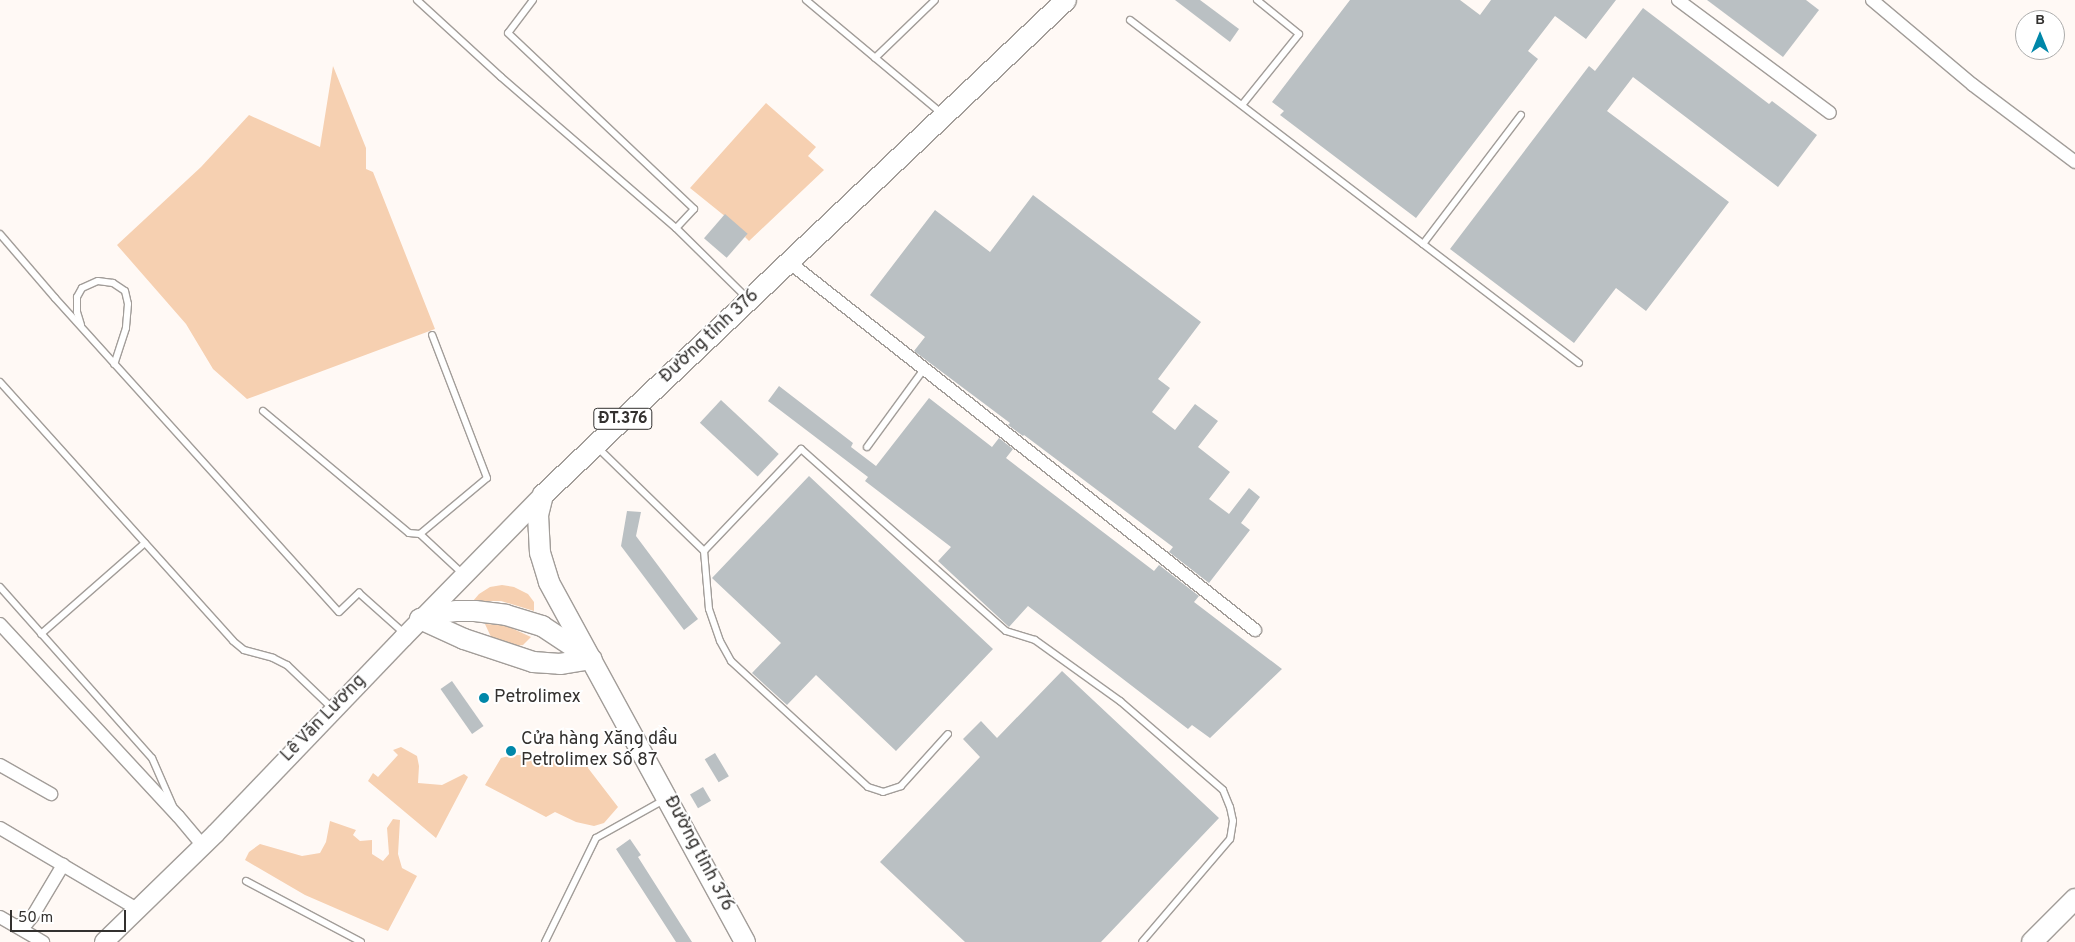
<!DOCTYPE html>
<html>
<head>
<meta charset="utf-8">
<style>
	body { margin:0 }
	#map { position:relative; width:2075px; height:942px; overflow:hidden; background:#fff9f5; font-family:Overpass,sans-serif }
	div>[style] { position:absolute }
	.green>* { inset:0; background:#f6d0b1 }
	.building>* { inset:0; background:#bac0c3; transform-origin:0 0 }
	.roads { filter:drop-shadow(1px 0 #a29d99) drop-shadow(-1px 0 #a29d99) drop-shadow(0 1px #a29d99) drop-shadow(0 -1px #a29d99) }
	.lane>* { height:6px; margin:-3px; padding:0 3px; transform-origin:3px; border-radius:3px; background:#fff }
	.street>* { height:12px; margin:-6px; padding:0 6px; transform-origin:6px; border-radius:6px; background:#fff }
	.secondary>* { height:18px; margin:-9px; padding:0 9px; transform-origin:9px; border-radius:9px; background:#fff }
	.primary>* { height:20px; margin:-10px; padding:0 10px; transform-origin:10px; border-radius:10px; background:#fff }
	.dots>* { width:14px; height:14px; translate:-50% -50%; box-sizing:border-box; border:2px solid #fff; border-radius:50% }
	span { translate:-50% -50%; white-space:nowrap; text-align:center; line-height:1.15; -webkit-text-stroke:4px #fff; paint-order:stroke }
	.shield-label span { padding:1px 4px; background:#fff; border:1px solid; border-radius:4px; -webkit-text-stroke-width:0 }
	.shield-label { font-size:16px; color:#33312f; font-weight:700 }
	.street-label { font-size:18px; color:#33312f }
	.poi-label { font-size:18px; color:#33312f }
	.left { translate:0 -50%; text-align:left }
	.north { position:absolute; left:2015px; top:10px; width:50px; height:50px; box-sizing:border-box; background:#fff; border:1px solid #adadac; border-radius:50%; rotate:0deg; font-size:14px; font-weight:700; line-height:20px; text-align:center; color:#33312f }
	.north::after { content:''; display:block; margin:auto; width:18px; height:22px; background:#0087a9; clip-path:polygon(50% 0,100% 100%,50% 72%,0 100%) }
	.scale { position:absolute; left:10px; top:910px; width:116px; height:22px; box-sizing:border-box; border:2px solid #33312f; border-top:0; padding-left:6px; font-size:15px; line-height:18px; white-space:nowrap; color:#33312f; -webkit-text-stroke:4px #fff; paint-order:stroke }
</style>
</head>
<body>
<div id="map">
	<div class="green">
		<i style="clip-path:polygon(333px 66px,366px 148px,366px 169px,373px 172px,435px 329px,247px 399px,213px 369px,186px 324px,117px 245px,201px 167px,249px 115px,320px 147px)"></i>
		<i style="clip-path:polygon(766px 103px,816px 147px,808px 156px,824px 170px,749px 241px,745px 237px,747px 234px,690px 188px)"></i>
		<i style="clip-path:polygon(502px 585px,514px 587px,528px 594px,534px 602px,534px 611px,501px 601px,473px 601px,479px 594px,490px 587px)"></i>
		<i style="clip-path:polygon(485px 624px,505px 625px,531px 637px,523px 645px,515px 646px,492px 639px)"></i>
		<i style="clip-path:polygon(401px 747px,417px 756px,419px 766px,418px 783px,442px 785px,464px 774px,468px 777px,436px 838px,368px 781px,373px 773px,378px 777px,398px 755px,393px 750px)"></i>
		<i style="clip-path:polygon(513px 755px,588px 756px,591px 758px,588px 768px,618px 807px,604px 823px,594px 826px,576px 822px,555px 812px,546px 817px,485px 785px,501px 758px)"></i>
		<i style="clip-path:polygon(393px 819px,400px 820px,398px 854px,402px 868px,417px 876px,388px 931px,305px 895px,245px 860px,249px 852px,260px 844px,302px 856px,320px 853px,326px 842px,330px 821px,356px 830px,353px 835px,360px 841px,372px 840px,372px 854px,383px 861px,389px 854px,387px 828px)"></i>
	</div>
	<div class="building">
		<i style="clip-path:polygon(1175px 0,1200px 0,1239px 29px,1230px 42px)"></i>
		<i style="clip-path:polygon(1350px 0,1460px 0,1480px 15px,1491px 0,1616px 0,1586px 39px,1555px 16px,1528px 51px,1538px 59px,1416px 218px,1280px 115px,1284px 111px,1272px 102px)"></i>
		<i style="clip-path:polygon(1707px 0,1806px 0,1819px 10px,1783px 57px)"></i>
		<i style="clip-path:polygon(1643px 8px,1769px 104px,1772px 101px,1817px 135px,1778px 187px,1633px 77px,1607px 111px,1729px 202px,1646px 311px,1616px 288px,1574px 343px,1450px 249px,1589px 66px,1595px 71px)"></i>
		<i style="clip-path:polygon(1033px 195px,1201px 322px,1158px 379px,1170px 388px,1152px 412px,1175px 430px,1195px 404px,1218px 421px,1198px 447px,1230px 472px,1209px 499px,1229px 514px,1249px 488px,1260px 497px,1241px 523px,1250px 530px,1209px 583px,1169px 552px,1173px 547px,1024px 435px,1023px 436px,1008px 425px,1010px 423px,914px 351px,925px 337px,870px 295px,935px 210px,990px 252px)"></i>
		<i style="left:725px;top:214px;width:30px;height:32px;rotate:41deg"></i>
		<i style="clip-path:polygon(779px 386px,853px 443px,851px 447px,876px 466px,929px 398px,992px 447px,999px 438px,1013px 449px,1006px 458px,1154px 571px,1159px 565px,1199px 596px,1194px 602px,1282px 669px,1210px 738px,1192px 725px,1188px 729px,1028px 606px,1009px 627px,938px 561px,951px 547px,865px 481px,868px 477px,768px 401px)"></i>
		<i style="left:721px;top:400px;width:79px;height:31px;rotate:43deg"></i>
		<i style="clip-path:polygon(809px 476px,993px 649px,896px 751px,816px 675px,787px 705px,752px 673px,781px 643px,712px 578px)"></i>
		<i style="clip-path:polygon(627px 511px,641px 512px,636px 536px,698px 619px,684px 630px,621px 546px)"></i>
		<i style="clip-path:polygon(1062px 671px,1219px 818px,1101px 942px,965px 942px,880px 862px,980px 757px,963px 739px,981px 721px,997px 738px)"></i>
		<i style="left:452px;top:681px;width:55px;height:14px;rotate:55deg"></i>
		<i style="left:715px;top:753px;width:27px;height:12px;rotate:59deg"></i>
		<i style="left:703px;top:787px;width:16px;height:15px;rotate:60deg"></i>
		<i style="clip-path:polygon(630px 839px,641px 855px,638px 857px,692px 942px,676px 942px,616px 849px)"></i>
	</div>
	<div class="roads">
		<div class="lane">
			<i style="left:417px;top:0;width:114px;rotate:42.5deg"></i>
			<i style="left:501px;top:77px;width:231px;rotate:40.8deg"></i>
			<i style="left:676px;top:228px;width:101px;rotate:44.6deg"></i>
			<i style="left:533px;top:0;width:41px;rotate:127.1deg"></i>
			<i style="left:508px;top:33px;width:256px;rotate:43.4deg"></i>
			<i style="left:694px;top:209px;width:26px;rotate:133deg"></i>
			<i style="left:806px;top:0;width:176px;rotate:39.9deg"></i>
			<i style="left:1130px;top:20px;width:565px;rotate:37.38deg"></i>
			<i style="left:875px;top:58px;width:83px;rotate:-44deg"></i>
			<i style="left:1242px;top:105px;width:91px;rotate:-51.2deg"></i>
			<i style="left:1299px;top:34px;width:54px;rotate:-141deg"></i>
			<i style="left:0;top:234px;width:84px;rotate:49.3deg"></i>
			<i style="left:55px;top:298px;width:423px;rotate:47.9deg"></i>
			<i style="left:339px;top:612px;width:28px;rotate:-44deg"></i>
			<i style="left:359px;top:593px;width:62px;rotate:41.7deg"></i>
			<i style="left:1423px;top:244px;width:162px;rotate:-52.8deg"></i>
			<i style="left:81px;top:325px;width:14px;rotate:-107deg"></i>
			<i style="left:77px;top:312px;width:15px;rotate:-90deg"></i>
			<i style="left:77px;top:297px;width:10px;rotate:-61deg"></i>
			<i style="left:82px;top:288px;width:17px;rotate:-24deg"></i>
			<i style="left:98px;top:281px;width:15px;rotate:8deg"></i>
			<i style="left:113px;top:283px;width:14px;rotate:34deg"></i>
			<i style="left:125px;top:291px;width:13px;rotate:77deg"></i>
			<i style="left:128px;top:304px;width:24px;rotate:95deg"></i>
			<i style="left:126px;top:328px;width:38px;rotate:108deg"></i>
			<i style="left:0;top:382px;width:348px;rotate:48deg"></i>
			<i style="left:233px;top:641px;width:14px;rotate:39deg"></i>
			<i style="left:244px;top:650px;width:30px;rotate:15deg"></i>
			<i style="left:273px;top:658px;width:16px;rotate:27deg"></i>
			<i style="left:287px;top:665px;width:64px;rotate:43.7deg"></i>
			<i style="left:263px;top:411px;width:190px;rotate:39.9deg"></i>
			<i style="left:409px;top:533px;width:11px;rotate:5deg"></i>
			<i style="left:420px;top:534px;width:60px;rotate:43deg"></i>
			<i style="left:596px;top:446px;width:151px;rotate:44.2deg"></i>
			<i style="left:704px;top:551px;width:58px;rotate:85.1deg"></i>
			<i style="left:709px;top:609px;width:34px;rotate:71deg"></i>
			<i style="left:720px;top:641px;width:23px;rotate:61deg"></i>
			<i style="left:731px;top:661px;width:186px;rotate:42.6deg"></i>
			<i style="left:868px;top:787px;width:16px;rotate:18deg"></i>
			<i style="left:883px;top:792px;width:19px;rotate:-18deg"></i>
			<i style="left:901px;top:786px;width:70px;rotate:-47.9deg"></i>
			<i style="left:867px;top:447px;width:97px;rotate:-53.8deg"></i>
			<i style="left:420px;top:534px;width:87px;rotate:-39.9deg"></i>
			<i style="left:487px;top:478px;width:153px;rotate:-111deg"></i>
			<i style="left:704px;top:551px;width:141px;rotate:-46.4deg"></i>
			<i style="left:801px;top:449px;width:274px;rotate:41.6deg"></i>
			<i style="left:1006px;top:631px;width:30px;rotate:17deg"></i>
			<i style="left:1035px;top:640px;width:105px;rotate:35.7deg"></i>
			<i style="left:1120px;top:701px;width:136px;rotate:40.8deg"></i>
			<i style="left:1223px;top:790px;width:18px;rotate:68deg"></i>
			<i style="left:1230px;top:807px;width:14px;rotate:78deg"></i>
			<i style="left:1233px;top:821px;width:18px;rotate:99deg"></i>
			<i style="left:1230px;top:839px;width:135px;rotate:130.5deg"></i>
			<i style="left:0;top:587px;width:229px;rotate:48.4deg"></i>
			<i style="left:152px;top:758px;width:52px;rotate:66.4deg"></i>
			<i style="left:41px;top:634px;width:138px;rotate:-41.2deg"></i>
			<i style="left:246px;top:881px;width:130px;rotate:27.9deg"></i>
			<i style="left:545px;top:942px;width:116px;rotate:-63.9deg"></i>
			<i style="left:596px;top:838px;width:78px;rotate:-29.2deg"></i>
		</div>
		<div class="street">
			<i style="left:1678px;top:0;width:189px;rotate:36.6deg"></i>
			<i style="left:1872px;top:0;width:132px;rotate:40.1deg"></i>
			<i style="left:1973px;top:85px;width:128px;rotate:37deg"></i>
			<i style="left:789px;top:262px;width:594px;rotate:38.3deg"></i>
			<i style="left:0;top:624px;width:262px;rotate:47.2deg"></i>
			<i style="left:178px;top:816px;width:38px;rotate:50deg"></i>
			<i style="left:0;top:765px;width:59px;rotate:29.6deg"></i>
			<i style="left:0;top:828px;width:159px;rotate:30.6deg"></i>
			<i style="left:0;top:917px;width:50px;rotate:30.2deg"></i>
			<i style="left:16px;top:926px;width:11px;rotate:-15deg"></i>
			<i style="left:27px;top:923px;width:8px;rotate:-50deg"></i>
			<i style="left:32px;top:917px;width:61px;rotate:-59.2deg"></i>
		</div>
		<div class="secondary">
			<i style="left:104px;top:942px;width:156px;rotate:-44.2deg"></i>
			<i style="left:216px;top:833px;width:270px;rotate:-46.2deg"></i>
			<i style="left:403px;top:638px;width:200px;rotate:-45.6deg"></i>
		</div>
		<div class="primary">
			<i style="left:420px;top:619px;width:19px;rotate:-18deg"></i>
			<i style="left:438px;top:613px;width:18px;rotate:-6deg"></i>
			<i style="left:456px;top:611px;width:19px"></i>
			<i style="left:475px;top:611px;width:31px;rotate:7deg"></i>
			<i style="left:506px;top:615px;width:38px;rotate:17deg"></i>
			<i style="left:542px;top:626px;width:56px;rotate:33.4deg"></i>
			<i style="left:420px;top:619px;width:48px;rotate:24.4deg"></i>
			<i style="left:464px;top:639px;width:73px;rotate:18.4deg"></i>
			<i style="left:533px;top:662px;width:27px;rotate:4deg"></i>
			<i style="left:560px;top:664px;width:32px;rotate:-9deg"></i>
			<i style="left:745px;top:942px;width:410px;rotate:-118.6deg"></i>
			<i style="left:549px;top:582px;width:30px;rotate:-107deg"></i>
			<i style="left:540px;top:553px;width:38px;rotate:-93deg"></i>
			<i style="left:538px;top:515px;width:21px;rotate:-76deg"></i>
			<i style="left:543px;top:495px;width:720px;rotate:-43.42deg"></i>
			<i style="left:2032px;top:942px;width:61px;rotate:-45deg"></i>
		</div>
	</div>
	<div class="dots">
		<i style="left:484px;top:698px;background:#0087a9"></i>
		<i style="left:511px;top:751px;background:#0087a9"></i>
	</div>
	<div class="shield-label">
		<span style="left:623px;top:419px">ĐT.376</span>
	</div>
	<div class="street-label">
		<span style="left:710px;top:337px;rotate:-43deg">Đường tỉnh 376</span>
		<span style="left:324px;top:719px;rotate:-46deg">Lê Văn Lương</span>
		<span style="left:698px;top:854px;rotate:62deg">Đường tỉnh 376</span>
	</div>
	<div class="poi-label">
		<span class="left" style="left:494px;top:698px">Petrolimex</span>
		<span class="left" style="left:521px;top:751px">Cửa hàng Xăng dầu<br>Petrolimex Số 87</span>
	</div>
	<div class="north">B</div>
	<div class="scale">50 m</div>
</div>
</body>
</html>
